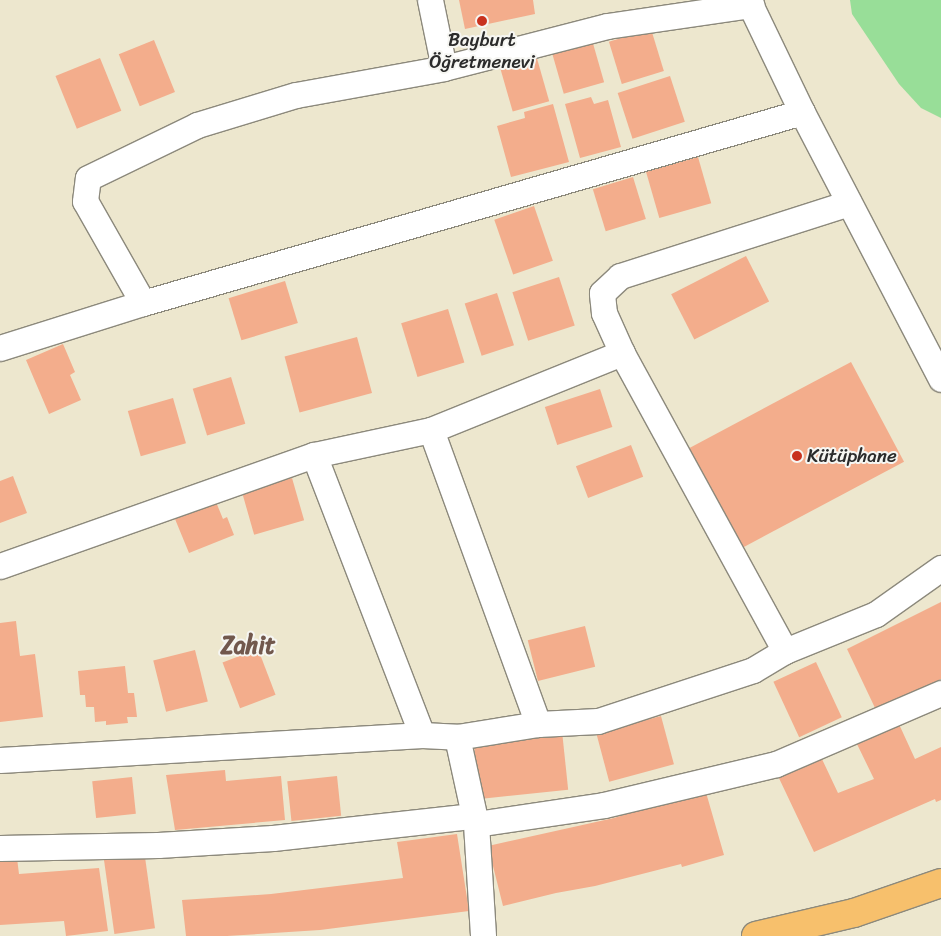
<!DOCTYPE html>
<html>
<head>
<meta charset="utf-8">
<style>
	body { margin:0 }
	#map { position:relative; width:941px; height:936px; overflow:hidden; background:#ede7ce; font-family:Sriracha,sans-serif }
	div>[style] { position:absolute }
	.green>* { inset:0; background:#98de98 }
	.building>* { inset:0; background:#f3ad8c; transform-origin:0 0 }
	.roads { filter:drop-shadow(1px 0 #8c897c) drop-shadow(-1px 0 #8c897c) drop-shadow(0 1px #8c897c) drop-shadow(0 -1px #8c897c) }
	.street>* { height:25px; margin:-12.5px; padding:0 12.5px; transform-origin:12.5px; border-radius:12.5px; background:#fff }
	.highway>* { height:28px; margin:-14px; padding:0 14px; transform-origin:14px; border-radius:14px; background:#f7c06c }
	.dots>* { width:14px; height:14px; translate:-50% -50%; box-sizing:border-box; border:2px solid #f6f6f2; border-radius:50% }
	span { translate:-50% -50%; white-space:nowrap; text-align:center; line-height:1.15; -webkit-text-stroke:4px #f6f6f2; paint-order:stroke }
	.poi-label { font-size:19px; color:#2b2b2b }
	.left { translate:0 -50%; text-align:left }
	.district-label { font-size:24px; color:#71584d; font-weight:700 }
</style>
</head>
<body>
<div id="map">
	<div class="green">
		<i style="clip-path:polygon(850px 0,941px 0,941px 118px,921px 108px,899px 84px,852px 14px)"></i>
	</div>
	<div class="building">
		<i style="clip-path:polygon(459px 0,533px 0,535px 14px,465px 29px)"></i>
		<i style="left:651px;top:29px;width:44px;height:44px;rotate:73deg"></i>
		<i style="left:154px;top:40px;width:56px;height:38px;rotate:68deg"></i>
		<i style="left:592px;top:40px;width:44px;height:42px;rotate:74deg"></i>
		<i style="left:536px;top:55px;width:48px;height:38px;rotate:74deg"></i>
		<i style="left:100px;top:58px;width:57px;height:48px;rotate:68deg"></i>
		<i style="left:670px;top:76px;width:48px;height:55px;rotate:72deg"></i>
		<i style="clip-path:polygon(591px 97px,594px 104px,608px 100px,621px 147px,580px 158px,565px 104px)"></i>
		<i style="clip-path:polygon(553px 104px,569px 162px,511px 177px,497px 126px,525px 118px,524px 112px)"></i>
		<i style="left:698px;top:157px;width:48px;height:54px;rotate:74deg"></i>
		<i style="left:633px;top:177px;width:44px;height:42px;rotate:73deg"></i>
		<i style="left:534px;top:206px;width:58px;height:42px;rotate:71deg"></i>
		<i style="left:746px;top:256px;width:51px;height:84px;rotate:63deg"></i>
		<i style="left:559px;top:277px;width:51px;height:49px;rotate:72deg"></i>
		<i style="left:285px;top:281px;width:44px;height:59px;rotate:73deg"></i>
		<i style="left:497px;top:293px;width:55px;height:34px;rotate:72deg"></i>
		<i style="left:448px;top:309px;width:56px;height:49px;rotate:73deg"></i>
		<i style="left:357px;top:337px;width:58px;height:75px;rotate:75deg"></i>
		<i style="clip-path:polygon(63px 344px,75px 372px,70px 375px,81px 400px,49px 414px,26px 360px)"></i>
		<i style="left:851px;top:362px;width:113px;height:184px;rotate:62deg"></i>
		<i style="left:231px;top:377px;width:49px;height:40px;rotate:73deg"></i>
		<i style="left:600px;top:389px;width:40px;height:58px;rotate:72deg"></i>
		<i style="left:173px;top:398px;width:47px;height:47px;rotate:74deg"></i>
		<i style="left:631px;top:445px;width:34px;height:59px;rotate:69deg"></i>
		<i style="clip-path:polygon(13px 476px,27px 513px,0 523px,0 481px)"></i>
		<i style="left:292px;top:478px;width:44px;height:52px;rotate:74deg"></i>
		<i style="clip-path:polygon(216px 502px,223px 519px,227px 517px,234px 535px,189px 553px,175px 519px)"></i>
		<i style="clip-path:polygon(941px 602px,941px 679px,876px 710px,847px 649px)"></i>
		<i style="clip-path:polygon(16px 621px,20px 656px,35px 654px,43px 717px,0 722px,0 623px)"></i>
		<i style="left:585px;top:626px;width:42px;height:59px;rotate:76deg"></i>
		<i style="left:258px;top:649px;width:49px;height:38px;rotate:69deg"></i>
		<i style="left:195px;top:650px;width:53px;height:43px;rotate:76deg"></i>
		<i style="left:816px;top:662px;width:61px;height:47px;rotate:65deg"></i>
		<i style="clip-path:polygon(125px 666px,128px 693px,134px 693px,137px 717px,127px 717px,128px 723px,106px 725px,106px 721px,95px 722px,94px 707px,86px 707px,85px 695px,80px 695px,78px 671px)"></i>
		<i style="left:661px;top:716px;width:50px;height:67px;rotate:75deg"></i>
		<i style="clip-path:polygon(898px 722px,915px 759px,941px 747px,941px 800px,936px 802px,935px 799px,814px 852px,777px 774px,821px 757px,838px 793px,874px 779px,856px 742px)"></i>
		<i style="left:562px;top:731px;width:59px;height:89px;rotate:84deg"></i>
		<i style="clip-path:polygon(225px 770px,226px 781px,281px 776px,285px 820px,175px 830px,166px 775px)"></i>
		<i style="left:337px;top:776px;width:40px;height:50px;rotate:84deg"></i>
		<i style="left:132px;top:777px;width:37px;height:40px;rotate:84deg"></i>
		<i style="clip-path:polygon(705px 789px,724px 855px,682px 867px,681px 864px,595px 886px,556px 893px,503px 906px,488px 846px,614px 818px)"></i>
		<i style="clip-path:polygon(457px 834px,469px 911px,320px 930px,227px 936px,186px 936px,182px 900px,271px 894px,403px 878px,397px 842px)"></i>
		<i style="left:144px;top:850px;width:79px;height:41px;rotate:82deg"></i>
		<i style="clip-path:polygon(17px 858px,19px 874px,99px 868px,108px 931px,66px 936px,64px 921px,0 925px,0 859px)"></i>
	</div>
	<div class="roads">
		<div class="street">
			<i style="left:430px;top:0;width:69px;rotate:78.4deg"></i>
			<i style="left:748px;top:0;width:124px;rotate:64.3deg"></i>
			<i style="left:802px;top:112px;width:301px;rotate:62.5deg"></i>
			<i style="left:143px;top:303px;width:117px;rotate:-119.6deg"></i>
			<i style="left:85px;top:201px;width:23px;rotate:-83deg"></i>
			<i style="left:88px;top:178px;width:121px;rotate:-25.9deg"></i>
			<i style="left:197px;top:125px;width:103px;rotate:-16.9deg"></i>
			<i style="left:296px;top:95px;width:150px;rotate:-10.3deg"></i>
			<i style="left:444px;top:68px;width:168px;rotate:-14.4deg"></i>
			<i style="left:607px;top:26px;width:146px;rotate:-8.3deg"></i>
			<i style="left:0;top:348px;width:150px;rotate:-17.5deg"></i>
			<i style="left:143px;top:303px;width:686px;rotate:-16.16deg"></i>
			<i style="left:431px;top:430px;width:313px;rotate:70deg"></i>
			<i style="left:314px;top:455px;width:300px;rotate:68.9deg"></i>
			<i style="left:0;top:566px;width:333px;rotate:-19.5deg"></i>
			<i style="left:314px;top:455px;width:120px;rotate:-12.1deg"></i>
			<i style="left:431px;top:430px;width:206px;rotate:-22deg"></i>
			<i style="left:785px;top:651px;width:340px;rotate:-118.7deg"></i>
			<i style="left:622px;top:353px;width:44px;rotate:-114.2deg"></i>
			<i style="left:604px;top:313px;width:20px;rotate:-96deg"></i>
			<i style="left:602px;top:293px;width:25px;rotate:-43deg"></i>
			<i style="left:620px;top:276px;width:240px;rotate:-17.7deg"></i>
			<i style="left:457px;top:737px;width:89px;rotate:77.7deg"></i>
			<i style="left:476px;top:824px;width:112px;rotate:86.4deg"></i>
			<i style="left:0;top:760px;width:423px;rotate:-3.4deg"></i>
			<i style="left:422px;top:735px;width:35px;rotate:3deg"></i>
			<i style="left:457px;top:737px;width:82px;rotate:-9.1deg"></i>
			<i style="left:538px;top:724px;width:60px;rotate:-2.9deg"></i>
			<i style="left:598px;top:721px;width:163px;rotate:-18.2deg"></i>
			<i style="left:753px;top:670px;width:37px;rotate:-31deg"></i>
			<i style="left:785px;top:651px;width:98px;rotate:-22.1deg"></i>
			<i style="left:876px;top:614px;width:80px;rotate:-35.3deg"></i>
			<i style="left:476px;top:824px;width:129px;rotate:-8.4deg"></i>
			<i style="left:604px;top:805px;width:177px;rotate:-13.4deg"></i>
			<i style="left:776px;top:764px;width:180px;rotate:-23.3deg"></i>
			<i style="left:0;top:848px;width:158px;rotate:-1.1deg"></i>
			<i style="left:158px;top:845px;width:115px;rotate:-3.5deg"></i>
			<i style="left:273px;top:838px;width:201px;rotate:-6.3deg"></i>
		</div>
		<div class="highway">
			<i style="left:756px;top:936px;width:101px;rotate:-13.2deg"></i>
			<i style="left:854px;top:913px;width:92px;rotate:-19deg"></i>
		</div>
	</div>
	<div class="dots">
		<i style="left:482px;top:21px;background:#c8321e"></i>
		<i style="left:797px;top:456px;background:#c8321e"></i>
	</div>
	<div class="poi-label">
		<span style="left:482px;top:51px">Bayburt<br>Öğretmenevi</span>
		<span class="left" style="left:807px;top:456px">Kütüphane</span>
	</div>
	<div class="district-label">
		<span style="left:248px;top:646px">Zahit</span>
	</div>
</div>
</body>
</html>
